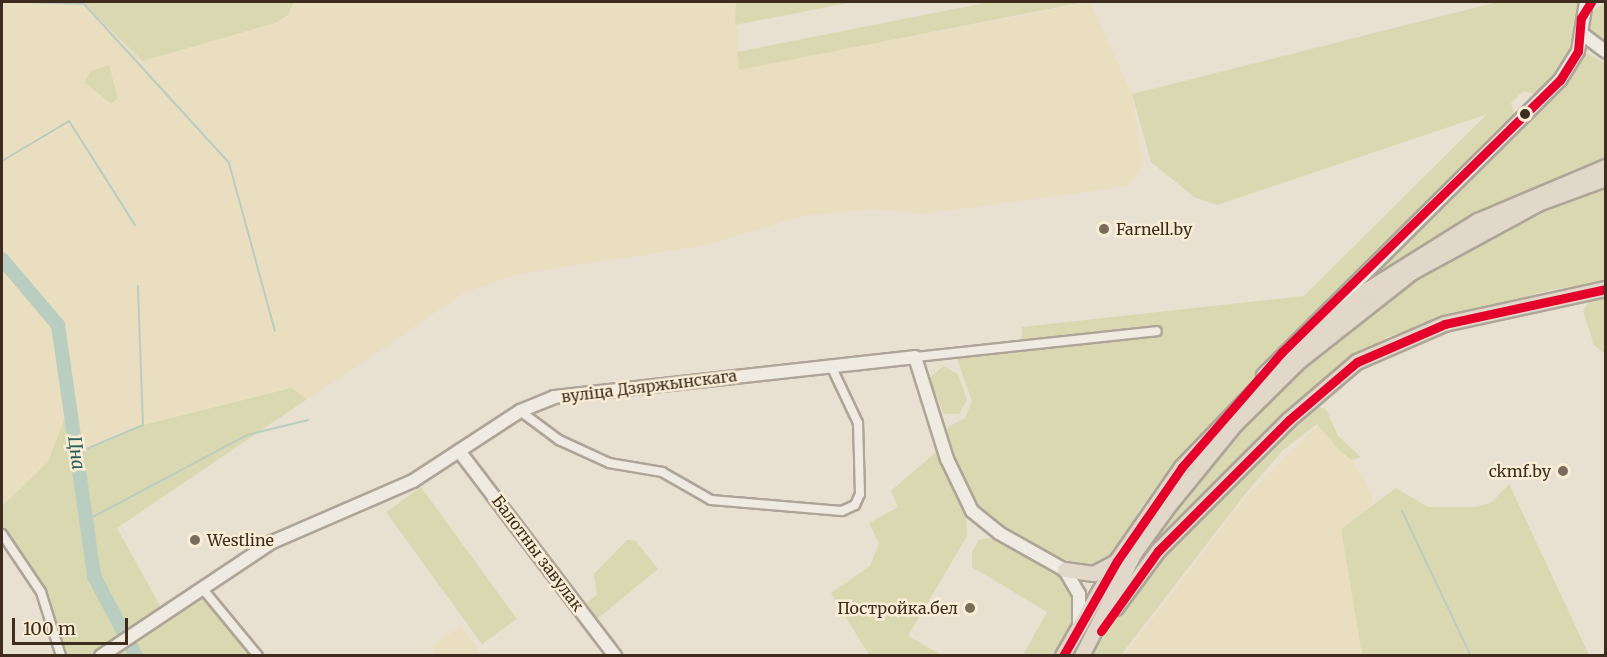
<!DOCTYPE html>
<html>
<head>
<meta charset="utf-8">
<style>
	body { margin:0 }
	#map { position:relative; width:1607px; height:657px; overflow:hidden; background:#e8e0d0; font-family:Merriweather,serif }
	div>[style] { position:absolute }
	.farmland>* { inset:0; background:#e9dfc0 }
	.green>* { inset:0; background:#d9d8b1; transform-origin:0 0 }
	.stream>* { height:2px; margin:-1px; padding:0 1px; transform-origin:1px; border-radius:1px; background:#bacdc1 }
	.river>* { height:14px; margin:-7px; padding:0 7px; transform-origin:7px; border-radius:7px; background:#bacdc1 }
	.roads { filter:drop-shadow(2px 0 #aea598) drop-shadow(-2px 0 #aea598) drop-shadow(0 2px #aea598) drop-shadow(0 -2px #aea598) }
	.minor>* { height:8px; margin:-4px; padding:0 4px; transform-origin:4px; border-radius:4px; background:#f0ebe2 }
	.secondary>* { height:12px; margin:-6px; padding:0 6px; transform-origin:6px; border-radius:6px; background:#f0ebe2 }
	.trunk>* { height:14px; margin:-7px; padding:0 7px; transform-origin:7px; border-radius:7px; background:#e2d8ca }
	.bus-1>* { height:9px; margin:-4.5px; padding:0 4.5px; transform-origin:4.5px; border-radius:4.5px; background:#e4002b }
	.dots>* { width:16px; height:16px; translate:-50% -50%; box-sizing:border-box; border:3px solid #f9edd6; border-radius:50% }
	span { translate:-50% -50%; white-space:nowrap; text-align:center; line-height:1.15; -webkit-text-stroke:5px #f9edd6; paint-order:stroke }
	.poi-label { font-size:16px; color:#3e2d1e }
	.left { translate:0 -50%; text-align:left }
	.right { translate:-100% -50%; text-align:right }
	.street-label { font-size:16px; color:#3e2d1e }
	.water-label { font-size:18px; color:#2c5f5a; font-style:italic }
	.frame { position:absolute; inset:0; border:3px solid #3e2d1e; pointer-events:none }
	.scale { position:absolute; left:12px; top:618px; width:116px; height:27px; box-sizing:border-box; border:3px solid #3e2d1e; border-top:0; padding-left:8px; font-size:18px; line-height:21px; white-space:nowrap; color:#3e2d1e; -webkit-text-stroke:4px #f9edd6; paint-order:stroke }
</style>
</head>
<body>
<div id="map">
	<div class="farmland">
		<i style="clip-path:polygon(2px 2px,84px 4px,143px 61px,288px 15px,294px 2px,736px 2px,739px 70px,1090px 2px,1132px 94px,1143px 165px,1129px 186px,923px 214px,872px 209px,802px 216px,706px 245px,518px 274px,464px 293px,307px 399px,298px 394px,143px 425px,79px 452px,67px 394px,68px 409px,48px 462px,2px 506px)"></i>
		<i style="clip-path:polygon(1319px 425px,1352px 460px,1373px 497px,1372px 505px,1341px 529px,1362px 655px,1124px 656px,1248px 494px)"></i>
		<i style="clip-path:polygon(461px 626px,482px 655px,436px 655px,430px 647px)"></i>
	</div>
	<div class="green">
		<i style="clip-path:polygon(30px 2px,294px 2px,288px 15px,275px 23px,143px 61px,84px 4px)"></i>
		<i style="clip-path:polygon(736px 2px,853px 2px,735px 25px)"></i>
		<i style="clip-path:polygon(990px 2px,1084px 2px,739px 70px,737px 52px)"></i>
		<i style="clip-path:polygon(1498px 2px,1578px 2px,1567px 62px,1536px 94px,1523px 91px,1511px 103px,1514px 114px,1470px 162px,1175px 462px,1139px 510px,1117px 561px,1073px 580px,1079px 627px,1069px 626px,1053px 655px,1023px 655px,1047px 612px,972px 567px,972px 552px,979px 540px,994px 537px,1061px 567px,986px 517px,967px 493px,944px 438px,948px 427px,965px 418px,972px 401px,955px 353px,1021px 347px,1022px 327px,1304px 296px,1487px 114px,1217px 205px,1194px 197px,1151px 162px,1132px 94px)"></i>
		<i style="clip-path:polygon(1605px 2px,1605px 46px,1588px 29px,1589px 14px)"></i>
		<i style="clip-path:polygon(1586px 53px,1605px 63px,1605px 159px,1450px 229px,1328px 313px)"></i>
		<i style="clip-path:polygon(109px 65px,118px 98px,111px 104px,84px 82px,91px 71px)"></i>
		<i style="clip-path:polygon(1605px 184px,1605px 283px,1555px 289px,1463px 313px,1387px 337px,1347px 361px,1294px 405px,1142px 559px,1232px 434px,1352px 322px,1459px 252px)"></i>
		<i style="clip-path:polygon(1605px 292px,1605px 354px,1594px 345px,1583px 311px,1590px 299px)"></i>
		<i style="clip-path:polygon(943px 366px,958px 374px,967px 400px,959px 414px,944px 414px,929px 379px)"></i>
		<i style="clip-path:polygon(291px 388px,307px 399px,117px 528px,164px 613px,202px 588px,258px 655px,55px 655px,60px 651px,41px 592px,2px 534px,2px 506px,48px 462px,68px 409px,79px 452px,143px 425px)"></i>
		<i style="clip-path:polygon(1312px 405px,1326px 409px,1338px 436px,1361px 457px,1352px 460px,1340px 451px,1317px 424px,1283px 450px,1246px 493px,1121px 655px,1090px 656px,1164px 553px)"></i>
		<i style="clip-path:polygon(937px 451px,966px 514px,967px 536px,908px 636px,942px 655px,869px 655px,831px 593px,870px 566px,879px 543px,869px 523px,898px 507px,891px 491px)"></i>
		<i style="clip-path:polygon(1509px 484px,1589px 655px,1362px 655px,1341px 529px,1396px 488px,1428px 507px,1477px 507px,1492px 502px)"></i>
		<i style="left:421px;top:487px;width:163px;height:43px;rotate:54deg"></i>
		<i style="clip-path:polygon(627px 540px,635px 540px,658px 569px,593px 622px,582px 606px,597px 595px,594px 574px)"></i>
	</div>
	<div class="stream">
		<i style="left:30px;top:2px;width:54px;rotate:2.1deg"></i>
		<i style="left:84px;top:4px;width:215px;rotate:47.6deg"></i>
		<i style="left:229px;top:163px;width:174px;rotate:74.7deg"></i>
		<i style="left:2px;top:161px;width:78px;rotate:-30.8deg"></i>
		<i style="left:69px;top:121px;width:123px;rotate:57.6deg"></i>
		<i style="left:79px;top:452px;width:69px;rotate:-22.9deg"></i>
		<i style="left:143px;top:425px;width:139px;rotate:-92.1deg"></i>
		<i style="left:1402px;top:511px;width:161px;rotate:64.6deg"></i>
		<i style="left:87px;top:520px;width:181px;rotate:-28deg"></i>
		<i style="left:247px;top:435px;width:63px;rotate:-13.8deg"></i>
	</div>
	<div class="river">
		<i style="left:2px;top:259px;width:87px;rotate:49.7deg"></i>
		<i style="left:58px;top:325px;width:254px;rotate:81.8deg"></i>
		<i style="left:94px;top:576px;width:90px;rotate:62.3deg"></i>
	</div>
	<div class="roads">
		<div class="minor">
			<i style="left:915px;top:357px;width:243px;rotate:-6.1deg"></i>
			<i style="left:520px;top:411px;width:49px;rotate:36.6deg"></i>
			<i style="left:559px;top:440px;width:55px;rotate:24.7deg"></i>
			<i style="left:609px;top:463px;width:54px;rotate:9.6deg"></i>
			<i style="left:662px;top:472px;width:56px;rotate:29.7deg"></i>
			<i style="left:711px;top:500px;width:131px;rotate:4.8deg"></i>
			<i style="left:842px;top:511px;width:14px;rotate:-25deg"></i>
			<i style="left:855px;top:505px;width:12px;rotate:-66deg"></i>
			<i style="left:860px;top:494px;width:71px;rotate:-91.6deg"></i>
			<i style="left:858px;top:423px;width:63px;rotate:-115.3deg"></i>
			<i style="left:2px;top:534px;width:70px;rotate:56.1deg"></i>
			<i style="left:41px;top:592px;width:67px;rotate:72.6deg"></i>
			<i style="left:202px;top:588px;width:88px;rotate:50.5deg"></i>
		</div>
		<div class="secondary">
			<i style="left:1581px;top:33px;width:31px;rotate:37deg"></i>
			<i style="left:1263px;top:375px;width:419px;rotate:-44.8deg"></i>
			<i style="left:1560px;top:80px;width:34px;rotate:-58deg"></i>
			<i style="left:1578px;top:51px;width:50px;rotate:-80.7deg"></i>
			<i style="left:459px;top:451px;width:258px;rotate:52.7deg"></i>
			<i style="left:101px;top:656px;width:206px;rotate:-33.7deg"></i>
			<i style="left:272px;top:542px;width:154px;rotate:-23.4deg"></i>
			<i style="left:413px;top:481px;width:128px;rotate:-33.2deg"></i>
			<i style="left:520px;top:411px;width:37px;rotate:-22deg"></i>
			<i style="left:554px;top:397px;width:363px;rotate:-6.3deg"></i>
			<i style="left:915px;top:357px;width:107px;rotate:72.6deg"></i>
			<i style="left:947px;top:459px;width:58px;rotate:64.3deg"></i>
			<i style="left:972px;top:511px;width:35px;rotate:39deg"></i>
			<i style="left:999px;top:533px;width:76px;rotate:29.3deg"></i>
			<i style="left:1065px;top:570px;width:28px;rotate:60deg"></i>
			<i style="left:1079px;top:594px;width:33px;rotate:90deg"></i>
		</div>
		<div class="trunk">
			<i style="left:1065px;top:570px;width:29px;rotate:8deg"></i>
			<i style="left:1094px;top:574px;width:24px;rotate:-28deg"></i>
			<i style="left:1116px;top:608px;width:71px;rotate:-53.6deg"></i>
			<i style="left:1158px;top:551px;width:185px;rotate:-45deg"></i>
			<i style="left:1289px;top:420px;width:89px;rotate:-40.5deg"></i>
			<i style="left:1357px;top:362px;width:96px;rotate:-23.4deg"></i>
			<i style="left:1445px;top:324px;width:165px;rotate:-12.3deg"></i>
			<i style="left:1063px;top:656px;width:109px;rotate:-60.4deg"></i>
			<i style="left:1117px;top:561px;width:114px;rotate:-55.3deg"></i>
			<i style="left:1182px;top:467px;width:168px;rotate:-46deg"></i>
			<i style="left:1299px;top:346px;width:90px;rotate:-39.2deg"></i>
			<i style="left:1369px;top:289px;width:128px;rotate:-32deg"></i>
			<i style="left:1478px;top:221px;width:139px;rotate:-22.9deg"></i>
			<i style="left:1082px;top:656px;width:116px;rotate:-62.8deg"></i>
			<i style="left:1135px;top:553px;width:58px;rotate:-54.1deg"></i>
			<i style="left:1169px;top:506px;width:104px;rotate:-50.8deg"></i>
			<i style="left:1235px;top:425px;width:91px;rotate:-44.6deg"></i>
			<i style="left:1300px;top:361px;width:144px;rotate:-38.2deg"></i>
			<i style="left:1413px;top:272px;width:142px;rotate:-28.5deg"></i>
			<i style="left:1538px;top:204px;width:72px;rotate:-20.2deg"></i>
		</div>
	</div>
	<div class="bus-1">
		<i style="left:1101px;top:631px;width:98px;rotate:-54.5deg"></i>
		<i style="left:1158px;top:551px;width:185px;rotate:-45deg"></i>
		<i style="left:1289px;top:420px;width:89px;rotate:-40.5deg"></i>
		<i style="left:1357px;top:362px;width:96px;rotate:-23.4deg"></i>
		<i style="left:1445px;top:324px;width:165px;rotate:-12.3deg"></i>
		<i style="left:1063px;top:656px;width:109px;rotate:-60.4deg"></i>
		<i style="left:1117px;top:561px;width:114px;rotate:-55.3deg"></i>
		<i style="left:1182px;top:467px;width:152px;rotate:-49deg"></i>
		<i style="left:1282px;top:352px;width:389px;rotate:-44.4deg"></i>
		<i style="left:1560px;top:80px;width:34px;rotate:-58deg"></i>
		<i style="left:1578px;top:51px;width:33px;rotate:-85deg"></i>
		<i style="left:1581px;top:18px;width:19px;rotate:-58deg"></i>
	</div>
	<div class="dots">
		<i style="left:1525px;top:114px;background:#3e2d1e"></i>
		<i style="left:1104px;top:229px;background:#7a6c5c"></i>
		<i style="left:1563px;top:471px;background:#7a6c5c"></i>
		<i style="left:195px;top:540px;background:#7a6c5c"></i>
		<i style="left:970px;top:608px;background:#7a6c5c"></i>
	</div>
	<div class="poi-label">
		<span class="left" style="left:1116px;top:229px">Farnell.by</span>
		<span class="right" style="left:1551px;top:471px">ckmf.by</span>
		<span class="left" style="left:207px;top:540px">Westline</span>
		<span class="right" style="left:958px;top:608px">Постройка.бел</span>
	</div>
	<div class="street-label">
		<span style="left:649px;top:386px;rotate:-7deg">вуліца Дзяржынскага</span>
		<span style="left:538px;top:553px;rotate:53deg">Балотны завулак</span>
	</div>
	<div class="water-label">
		<span style="left:76px;top:453px;rotate:82deg">Цна</span>
	</div>
	<div class="frame"></div>
	<div class="scale">100 m</div>
</div>
</body>
</html>
